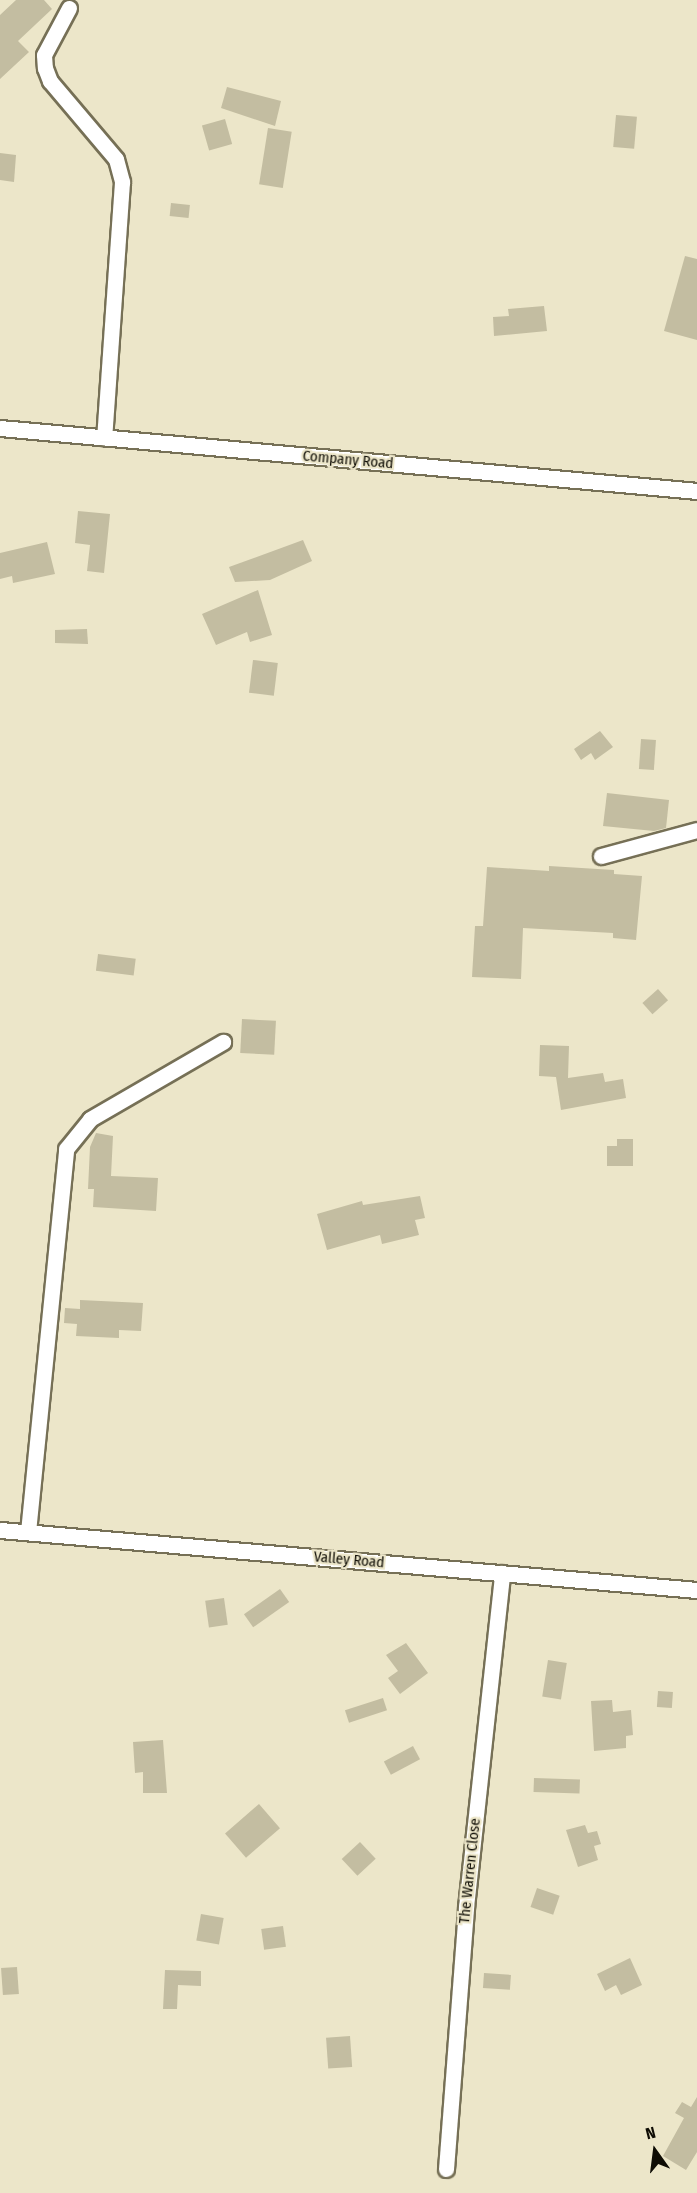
<!DOCTYPE html>
<html>
<head>
<meta charset="utf-8">
<style>
	body { margin:0 }
	#map { position:relative; width:697px; height:2193px; overflow:hidden; background:#ece6c9; font-family:"Fira Sans Condensed",sans-serif }
	div>[style] { position:absolute }
	.building>* { inset:0; background:#c3bda1; transform-origin:0 0 }
	.roads { filter:drop-shadow(2px 0 #767056) drop-shadow(-2px 0 #767056) drop-shadow(0 2px #767056) drop-shadow(0 -2px #767056) }
	.street>* { height:15px; margin:-7.5px; padding:0 7.5px; transform-origin:7.5px; border-radius:7.5px; background:#fff }
	span { translate:-50% -50%; white-space:nowrap; text-align:center; line-height:1.15; -webkit-text-stroke:4.5px #ece6c9; paint-order:stroke }
	.street-label { font-size:15px; color:#0e0c04 }
	.north { position:absolute; left:625px; top:2121px; width:60px; height:60px; -webkit-text-stroke:4px #ece6c9; paint-order:stroke; rotate:346deg; font-size:16px; font-weight:700; line-height:24px; text-align:center; color:#0e0c04 }
	.north::after { content:''; display:block; margin:auto; width:21px; height:27px; background:#0e0c04; clip-path:polygon(50% 0,100% 100%,50% 72%,0 100%) }
</style>
</head>
<body>
<div id="map">
	<div class="building">
		<i style="clip-path:polygon(16px 0,44px 0,52px 9px,18px 41px,29px 52px,0 79px,0 15px)"></i>
		<i style="clip-path:polygon(227px 87px,281px 101px,275px 126px,221px 108px)"></i>
		<i style="left:616px;top:115px;width:21px;height:32px;rotate:5deg"></i>
		<i style="left:225px;top:119px;width:26px;height:24px;rotate:74deg"></i>
		<i style="left:268px;top:128px;width:24px;height:57px;rotate:9deg"></i>
		<i style="clip-path:polygon(0 153px,16px 155px,14px 182px,0 180px)"></i>
		<i style="left:171px;top:203px;width:19px;height:13px;rotate:6deg"></i>
		<i style="clip-path:polygon(685px 256px,697px 259px,697px 340px,664px 331px)"></i>
		<i style="clip-path:polygon(544px 306px,547px 331px,494px 336px,493px 317px,509px 316px,508px 309px)"></i>
		<i style="clip-path:polygon(78px 511px,110px 514px,104px 573px,87px 571px,90px 545px,75px 543px)"></i>
		<i style="clip-path:polygon(303px 540px,312px 561px,270px 580px,235px 582px,229px 567px)"></i>
		<i style="clip-path:polygon(47px 542px,55px 574px,13px 583px,12px 576px,0 579px,0 553px)"></i>
		<i style="clip-path:polygon(258px 590px,272px 635px,250px 642px,247px 632px,216px 645px,202px 614px)"></i>
		<i style="clip-path:polygon(87px 629px,88px 644px,55px 643px,55px 630px)"></i>
		<i style="left:253px;top:660px;width:25px;height:33px;rotate:7deg"></i>
		<i style="clip-path:polygon(600px 731px,613px 747px,595px 760px,591px 753px,581px 760px,574px 749px)"></i>
		<i style="left:641px;top:739px;width:15px;height:30px;rotate:4deg"></i>
		<i style="clip-path:polygon(607px 793px,669px 800px,666px 828px,654px 831px,603px 826px)"></i>
		<i style="clip-path:polygon(549px 866px,614px 870px,614px 874px,642px 876px,636px 940px,613px 938px,613px 933px,523px 928px,521px 979px,472px 977px,475px 926px,483px 926px,487px 867px,549px 871px)"></i>
		<i style="left:98px;top:954px;width:38px;height:17px;rotate:7deg"></i>
		<i style="left:658px;top:989px;width:15px;height:21px;rotate:48deg"></i>
		<i style="left:242px;top:1019px;width:34px;height:34px;rotate:3deg"></i>
		<i style="clip-path:polygon(540px 1045px,569px 1046px,568px 1078px,603px 1073px,605px 1082px,623px 1079px,626px 1098px,561px 1110px,556px 1077px,539px 1076px)"></i>
		<i style="clip-path:polygon(96px 1133px,113px 1136px,111px 1176px,158px 1178px,156px 1211px,93px 1207px,94px 1189px,88px 1189px,90px 1147px)"></i>
		<i style="clip-path:polygon(617px 1139px,633px 1139px,633px 1166px,607px 1166px,607px 1146px,617px 1146px)"></i>
		<i style="clip-path:polygon(420px 1196px,425px 1218px,415px 1220px,419px 1235px,382px 1244px,380px 1235px,327px 1250px,317px 1214px,362px 1201px,363px 1205px)"></i>
		<i style="clip-path:polygon(80px 1300px,143px 1303px,141px 1331px,119px 1330px,119px 1338px,76px 1336px,77px 1324px,64px 1323px,65px 1308px,80px 1309px)"></i>
		<i style="left:280px;top:1589px;width:16px;height:44px;rotate:55deg"></i>
		<i style="left:224px;top:1598px;width:27px;height:19px;rotate:82deg"></i>
		<i style="clip-path:polygon(406px 1643px,428px 1673px,400px 1694px,388px 1678px,398px 1671px,386px 1655px)"></i>
		<i style="left:548px;top:1660px;width:19px;height:37px;rotate:9deg"></i>
		<i style="left:658px;top:1691px;width:15px;height:16px;rotate:4deg"></i>
		<i style="left:383px;top:1698px;width:13px;height:40px;rotate:72deg"></i>
		<i style="clip-path:polygon(612px 1700px,613px 1712px,631px 1710px,633px 1735px,626px 1736px,626px 1748px,594px 1751px,591px 1701px)"></i>
		<i style="clip-path:polygon(163px 1740px,167px 1793px,143px 1793px,143px 1772px,135px 1773px,133px 1742px)"></i>
		<i style="left:413px;top:1746px;width:15px;height:33px;rotate:62deg"></i>
		<i style="left:534px;top:1778px;width:46px;height:14px;rotate:2deg"></i>
		<i style="left:259px;top:1804px;width:32px;height:45px;rotate:49deg"></i>
		<i style="clip-path:polygon(585px 1825px,588px 1833px,597px 1831px,601px 1844px,594px 1846px,598px 1860px,578px 1867px,566px 1830px)"></i>
		<i style="left:360px;top:1842px;width:23px;height:25px;rotate:47deg"></i>
		<i style="left:537px;top:1888px;width:24px;height:20px;rotate:19deg"></i>
		<i style="left:201px;top:1914px;width:23px;height:27px;rotate:10deg"></i>
		<i style="left:283px;top:1926px;width:21px;height:22px;rotate:82deg"></i>
		<i style="clip-path:polygon(630px 1958px,642px 1985px,621px 1995px,616px 1985px,605px 1991px,597px 1974px)"></i>
		<i style="left:17px;top:1967px;width:27px;height:16px;rotate:86deg"></i>
		<i style="clip-path:polygon(165px 1970px,201px 1971px,201px 1986px,178px 1985px,177px 2009px,163px 2009px)"></i>
		<i style="left:484px;top:1973px;width:27px;height:15px;rotate:4deg"></i>
		<i style="left:350px;top:2036px;width:31px;height:24px;rotate:86deg"></i>
		<i style="clip-path:polygon(697px 2097px,697px 2152px,686px 2170px,663px 2156px,684px 2118px,675px 2113px,682px 2102px,691px 2107px)"></i>
	</div>
	<div class="roads">
		<div class="street">
			<i style="left:69px;top:8px;width:53px;rotate:118deg"></i>
			<i style="left:44px;top:55px;width:13px;rotate:86deg"></i>
			<i style="left:45px;top:68px;width:14px;rotate:69deg"></i>
			<i style="left:50px;top:81px;width:102px;rotate:49.8deg"></i>
			<i style="left:116px;top:159px;width:24px;rotate:75deg"></i>
			<i style="left:122px;top:182px;width:256px;rotate:94deg"></i>
			<i style="left:0;top:428px;width:700px;rotate:5.16deg"></i>
			<i style="left:601px;top:856px;width:99px;rotate:-15.2deg"></i>
			<i style="left:0;top:1530px;width:700px;rotate:4.92deg"></i>
			<i style="left:28px;top:1532px;width:385px;rotate:-84.3deg"></i>
			<i style="left:66px;top:1149px;width:38px;rotate:-51deg"></i>
			<i style="left:90px;top:1119px;width:154px;rotate:-30.1deg"></i>
			<i style="left:446px;top:2169px;width:263px;rotate:-85.6deg"></i>
			<i style="left:466px;top:1907px;width:336px;rotate:-83.8deg"></i>
		</div>
	</div>
	<div class="street-label">
		<span style="left:348px;top:460px;rotate:5deg">Company Road</span>
		<span style="left:349px;top:1560px;rotate:5deg">Valley Road</span>
		<span style="left:470px;top:1871px;rotate:-84deg">The Warren Close</span>
	</div>
	<div class="north">N</div>
</div>
</body>
</html>
